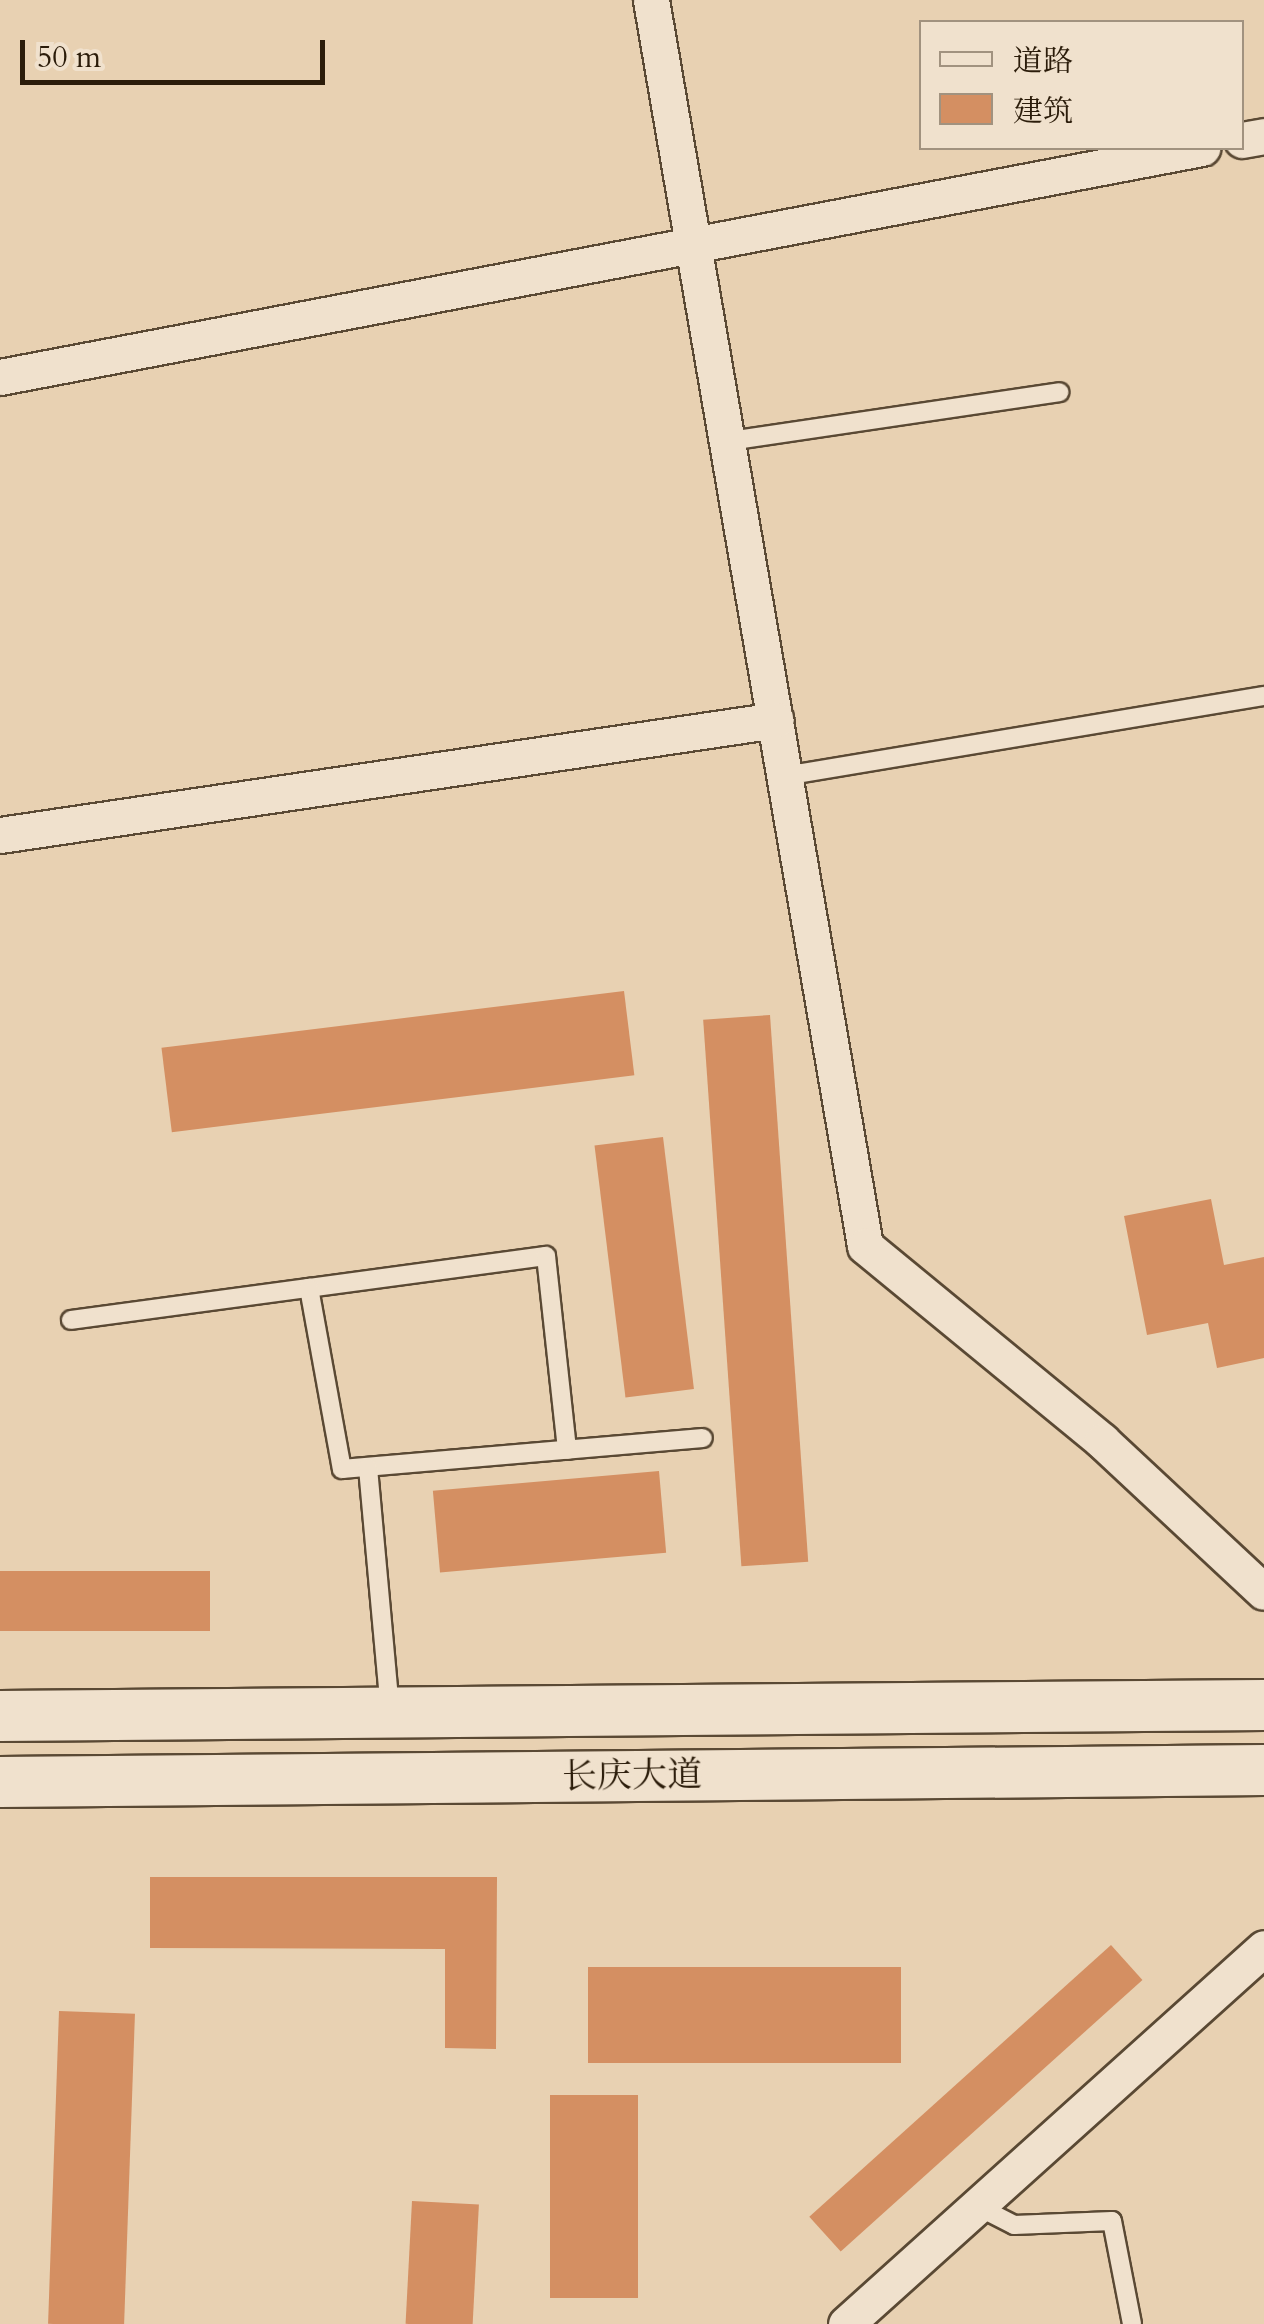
<!DOCTYPE html>
<html>
<head>
<meta charset="utf-8">
<style>
	body { margin:0 }
	#map { position:relative; width:1264px; height:2324px; overflow:hidden; background:#e8d1b2; font-family:Cardo,"Noto Serif SC",serif }
	div>[style] { position:absolute }
	.building>* { inset:0; background:#d48f62; transform-origin:0 0 }
	.roads { filter:drop-shadow(2px 0 #5a4934) drop-shadow(-2px 0 #5a4934) drop-shadow(0 2px #5a4934) drop-shadow(0 -2px #5a4934) }
	.lane>* { height:18px; margin:-9px; padding:0 9px; transform-origin:9px; border-radius:9px; background:#f0e1cd }
	.street>* { height:35px; margin:-17.5px; padding:0 17.5px; transform-origin:17.5px; border-radius:17.5px; background:#f0e1cd }
	.secondary>* { height:50px; margin:-25px; padding:0 25px; transform-origin:25px; border-radius:25px; background:#f0e1cd }
	span { translate:-50% -50%; white-space:nowrap; text-align:center; line-height:1.15; -webkit-text-stroke:8px #f0e1cd; paint-order:stroke }
	.street-label { font-size:35px; color:#2b1c0a }
	.legend { position:absolute; left:919px; top:20px; width:325px; height:130px; box-sizing:border-box; background:#f0e1cd; border:2px solid #a1927f; margin:0; padding:12px 18px; list-style:none; font-size:30px; color:#2b1c0a }
	.legend li { display:flex; align-items:center; gap:20px; height:50px }
	.legend b { width:50px; border:2px solid #a1927f }
	.scale { position:absolute; left:20px; top:40px; width:305px; height:45px; box-sizing:border-box; border:5px solid #2b1c0a; border-top:0; padding-left:12px; font-size:30px; line-height:35px; white-space:nowrap; color:#2b1c0a; -webkit-text-stroke:8px #f0e1cd; paint-order:stroke }
</style>
</head>
<body>
<div id="map">
	<div class="building">
		<i style="left:624px;top:991px;width:85px;height:466px;rotate:83deg"></i>
		<i style="left:770px;top:1015px;width:548px;height:67px;rotate:86deg"></i>
		<i style="left:663px;top:1137px;width:254px;height:69px;rotate:83deg"></i>
		<i style="clip-path:polygon(1211px 1199px,1224px 1265px,1264px 1257px,1264px 1358px,1217px 1368px,1208px 1323px,1147px 1335px,1124px 1216px)"></i>
		<i style="left:659px;top:1471px;width:82px;height:227px;rotate:85deg"></i>
		<i style="left:210px;top:1571px;width:60px;height:210px;rotate:90deg"></i>
		<i style="clip-path:polygon(150px 1877px,497px 1877px,496px 2049px,445px 2048px,445px 1949px,150px 1948px)"></i>
		<i style="left:1111px;top:1945px;width:47px;height:406px;rotate:48deg"></i>
		<i style="left:588px;top:1967px;width:313px;height:96px"></i>
		<i style="left:59px;top:2011px;width:76px;height:313px;rotate:2deg"></i>
		<i style="left:550px;top:2095px;width:88px;height:203px"></i>
		<i style="left:412px;top:2201px;width:67px;height:123px;rotate:3deg"></i>
	</div>
	<div class="roads">
		<div class="lane">
			<i style="left:729px;top:441px;width:334px;rotate:-8.4deg"></i>
			<i style="left:785px;top:776px;width:486px;rotate:-9.5deg"></i>
			<i style="left:309px;top:1288px;width:239px;rotate:-7.7deg"></i>
			<i style="left:546px;top:1256px;width:195px;rotate:83.8deg"></i>
			<i style="left:71px;top:1320px;width:240px;rotate:-7.7deg"></i>
			<i style="left:309px;top:1288px;width:184px;rotate:79.7deg"></i>
			<i style="left:342px;top:1469px;width:362px;rotate:-4.9deg"></i>
			<i style="left:368px;top:1468px;width:245px;rotate:84.8deg"></i>
			<i style="left:975px;top:2205px;width:44px;rotate:27.1deg"></i>
			<i style="left:1014px;top:2225px;width:98px;rotate:-2.3deg"></i>
			<i style="left:1112px;top:2221px;width:105px;rotate:79deg"></i>
		</div>
		<div class="street">
			<i style="left:651px;top:0;width:1264px;rotate:80.25deg"></i>
			<i style="left:865px;top:1246px;width:307px;rotate:39.4deg"></i>
			<i style="left:1102px;top:1441px;width:221px;rotate:43deg"></i>
			<i style="left:1242px;top:140px;width:22px;rotate:-10deg"></i>
			<i style="left:0;top:377px;width:1224px;rotate:-10.79deg"></i>
			<i style="left:0;top:835px;width:784px;rotate:-8.43deg"></i>
			<i style="left:846px;top:2324px;width:562px;rotate:-41.97deg"></i>
		</div>
		<div class="secondary">
			<i style="left:0;top:1716px;width:1264px;rotate:-0.5deg"></i>
			<i style="left:0;top:1782px;width:1264px;rotate:-0.54deg"></i>
		</div>
	</div>
	<div class="street-label">
		<span style="left:632px;top:1776px;rotate:-1deg">长庆大道</span>
	</div>
	<ul class="legend">
	<li><b style="height:12px;background:#f0e1cd"></b>道路</li>
	<li><b style="height:28px;background:#d48f62"></b>建筑</li>
	</ul>
	<div class="scale">50 m</div>
</div>
</body>
</html>
